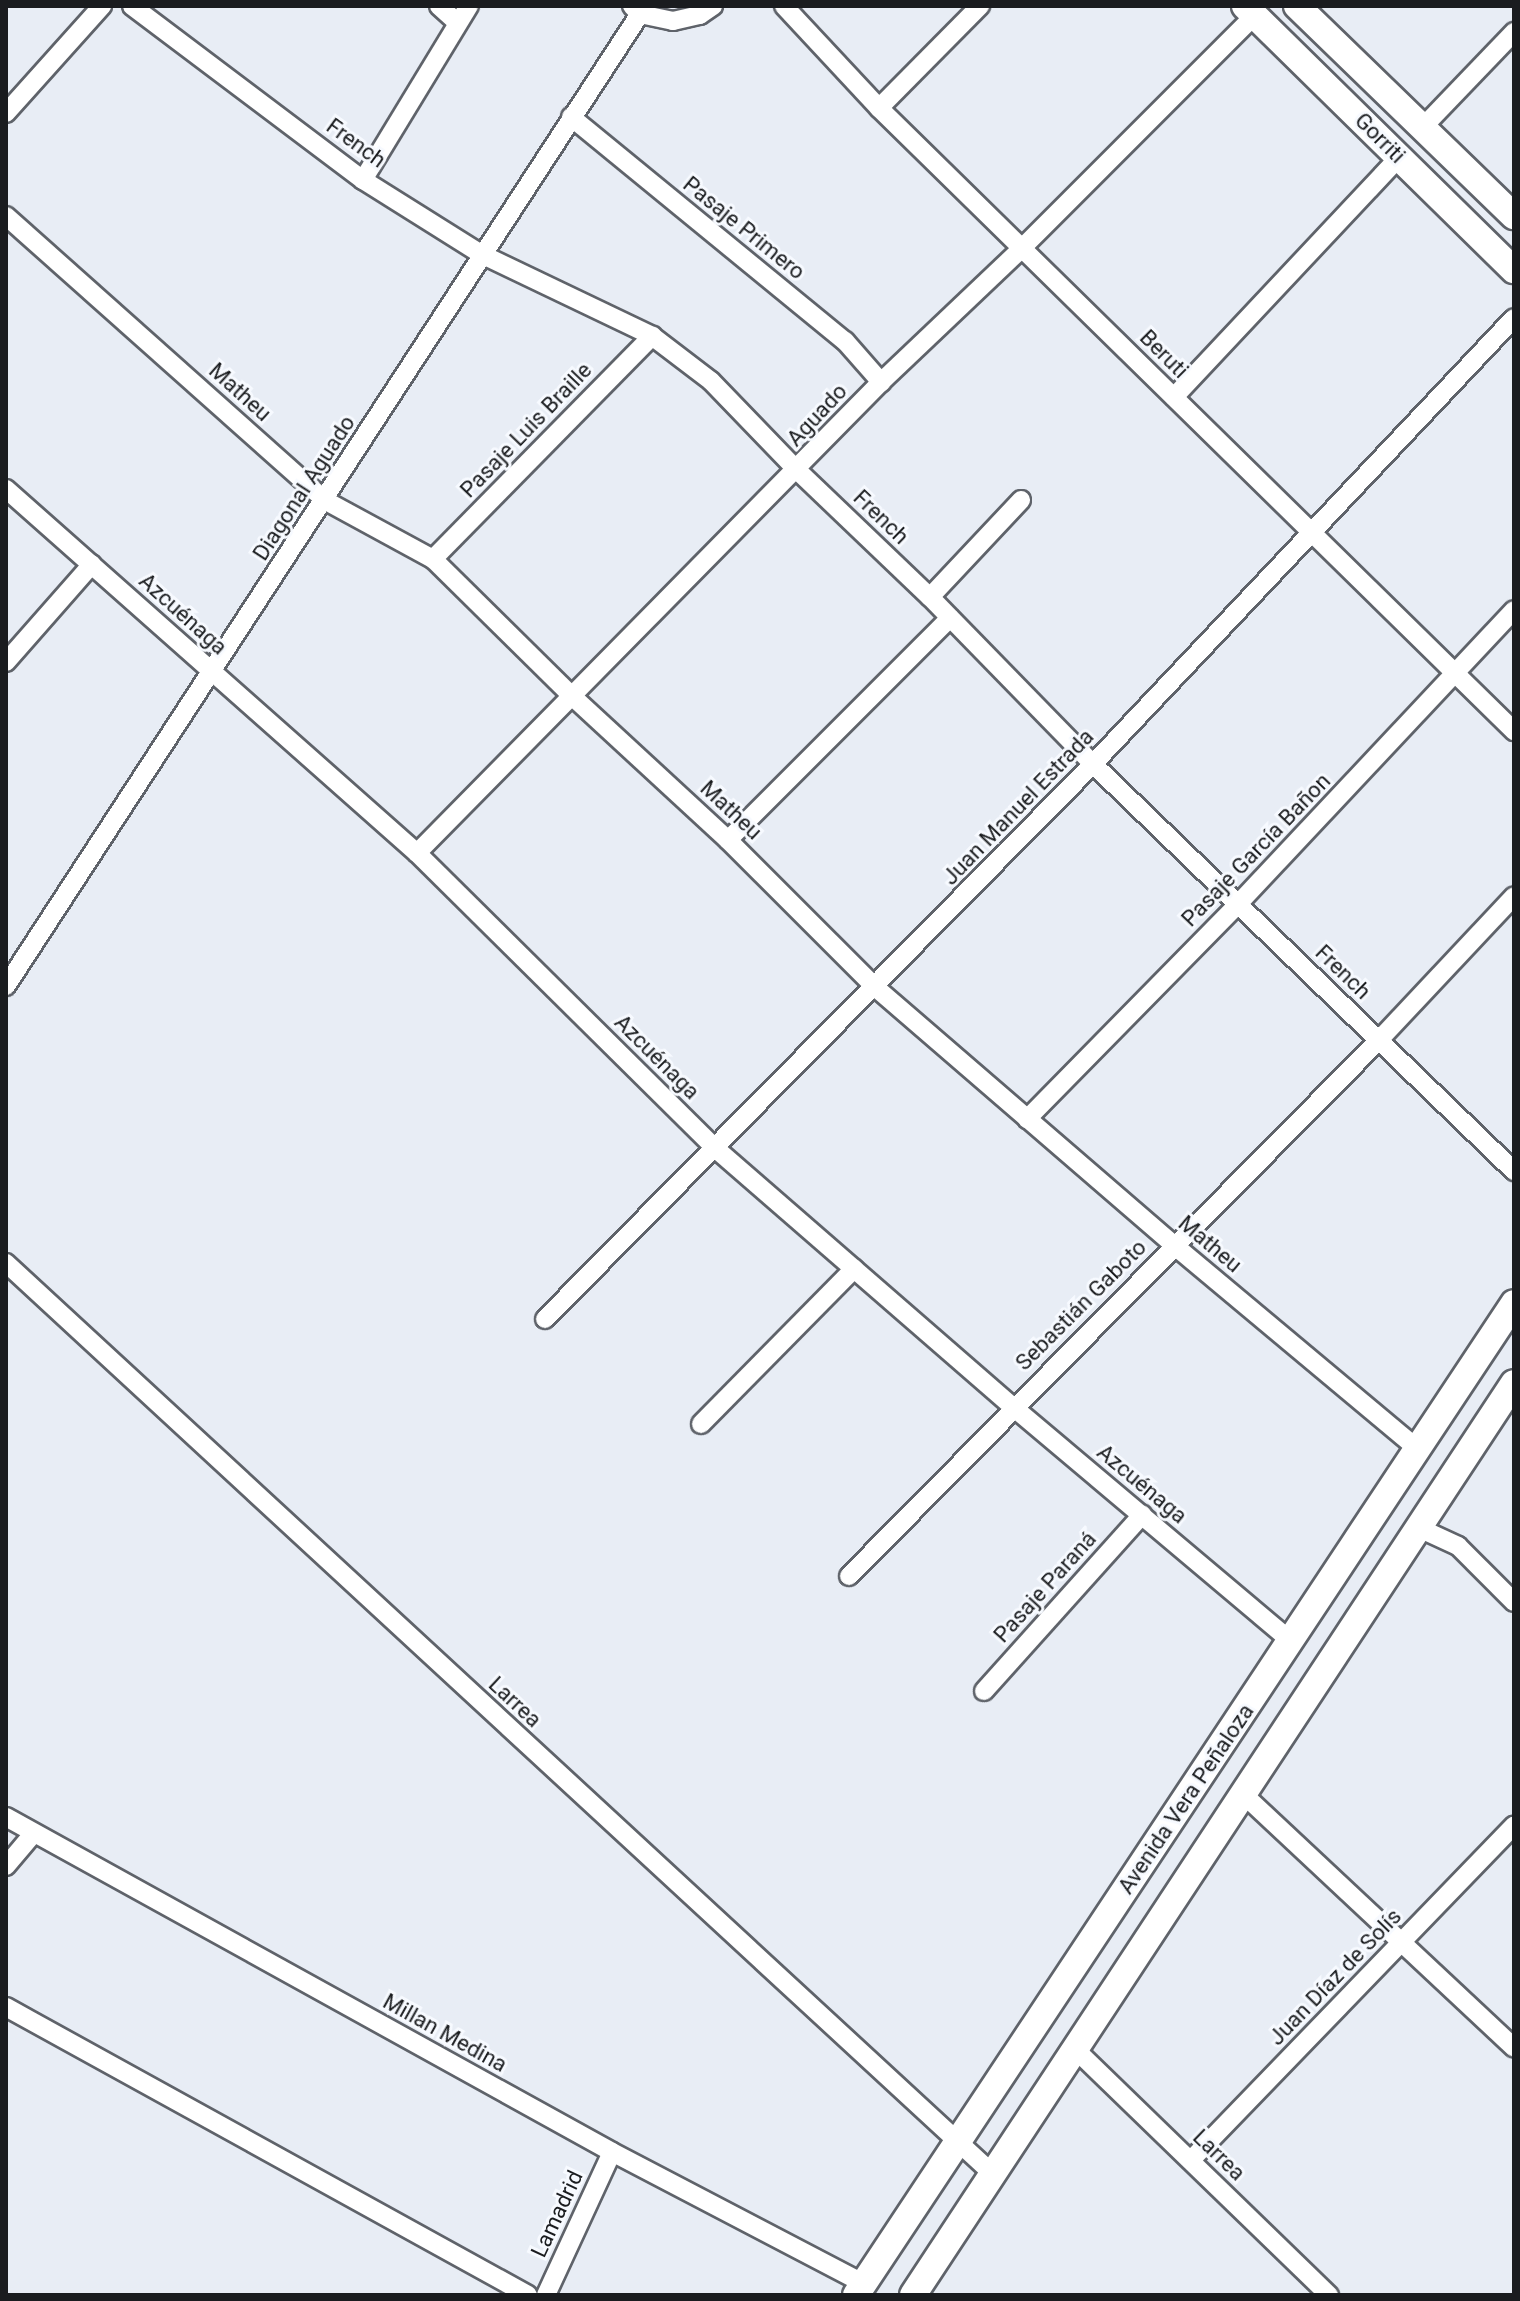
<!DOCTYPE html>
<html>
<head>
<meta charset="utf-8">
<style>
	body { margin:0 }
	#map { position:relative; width:1520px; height:2301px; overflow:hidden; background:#e8edf5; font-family:Roboto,sans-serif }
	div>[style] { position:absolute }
	.roads { filter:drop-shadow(2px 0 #5f636a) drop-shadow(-2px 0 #5f636a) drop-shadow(0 2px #5f636a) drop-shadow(0 -2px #5f636a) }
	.street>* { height:18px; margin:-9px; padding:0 9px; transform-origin:9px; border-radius:9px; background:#fff }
	.secondary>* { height:26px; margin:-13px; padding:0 13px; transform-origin:13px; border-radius:13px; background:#fff }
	span { translate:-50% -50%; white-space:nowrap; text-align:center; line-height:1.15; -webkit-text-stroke:6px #f7faff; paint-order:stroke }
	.street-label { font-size:22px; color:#1a1c1f }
	.frame { position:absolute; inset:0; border:8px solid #1a1c1f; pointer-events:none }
</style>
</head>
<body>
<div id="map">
	<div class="roads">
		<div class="street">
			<i style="left:132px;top:6px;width:289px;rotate:37deg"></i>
			<i style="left:363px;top:180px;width:139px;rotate:32.1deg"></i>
			<i style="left:481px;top:254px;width:190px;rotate:25.6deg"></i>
			<i style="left:652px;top:336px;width:74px;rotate:37.3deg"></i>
			<i style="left:711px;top:381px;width:125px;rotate:46deg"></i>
			<i style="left:798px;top:471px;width:182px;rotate:43.7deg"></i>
			<i style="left:930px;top:597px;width:233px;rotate:45.7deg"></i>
			<i style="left:1093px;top:764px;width:586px;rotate:44.03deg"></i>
			<i style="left:439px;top:6px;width:25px;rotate:42deg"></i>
			<i style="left:632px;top:6px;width:11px;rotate:45deg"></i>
			<i style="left:640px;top:14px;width:34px;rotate:12deg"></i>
			<i style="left:673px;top:21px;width:28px;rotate:-13deg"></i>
			<i style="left:700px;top:15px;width:16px;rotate:-35deg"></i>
			<i style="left:784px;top:6px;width:139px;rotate:47deg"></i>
			<i style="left:879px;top:108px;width:890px;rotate:44.45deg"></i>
			<i style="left:879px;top:108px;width:144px;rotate:-45.3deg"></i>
			<i style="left:6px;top:113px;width:144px;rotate:-48.1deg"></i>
			<i style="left:571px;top:117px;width:354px;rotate:39.3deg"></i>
			<i style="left:845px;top:341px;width:55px;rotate:48.7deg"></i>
			<i style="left:1423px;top:127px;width:132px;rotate:-46.2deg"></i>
			<i style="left:363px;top:180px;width:204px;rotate:-58.7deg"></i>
			<i style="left:6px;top:216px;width:429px;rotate:41.7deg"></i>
			<i style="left:326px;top:501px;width:122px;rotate:28.5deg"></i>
			<i style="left:433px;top:559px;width:197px;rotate:44.6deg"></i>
			<i style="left:573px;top:697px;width:211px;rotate:42.7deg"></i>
			<i style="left:728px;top:840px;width:208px;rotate:45deg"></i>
			<i style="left:875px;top:987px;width:396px;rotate:40.8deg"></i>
			<i style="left:1175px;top:1246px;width:317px;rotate:39.9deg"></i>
			<i style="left:1174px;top:397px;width:329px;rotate:-46.8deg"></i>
			<i style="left:6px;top:489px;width:549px;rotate:41.53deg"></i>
			<i style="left:417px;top:853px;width:419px;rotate:44.7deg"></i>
			<i style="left:715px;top:1148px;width:395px;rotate:41deg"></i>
			<i style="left:1013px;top:1407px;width:363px;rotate:40.1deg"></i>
			<i style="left:433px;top:559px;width:313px;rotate:-45.5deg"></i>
			<i style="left:930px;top:597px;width:133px;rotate:-46.8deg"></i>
			<i style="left:6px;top:662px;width:130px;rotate:-48.7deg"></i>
			<i style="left:728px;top:840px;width:314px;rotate:-45deg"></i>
			<i style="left:417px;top:853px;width:661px;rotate:-45.43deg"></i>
			<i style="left:881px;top:382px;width:195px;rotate:-43.5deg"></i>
			<i style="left:1022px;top:248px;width:330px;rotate:-45deg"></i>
			<i style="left:6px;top:986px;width:1160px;rotate:-56.89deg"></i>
			<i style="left:1027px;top:1119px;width:301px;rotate:-45.5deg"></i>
			<i style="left:1238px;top:904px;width:403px;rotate:-46.8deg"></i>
			<i style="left:6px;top:1263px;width:1343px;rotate:42.71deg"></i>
			<i style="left:545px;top:1319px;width:780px;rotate:-45.36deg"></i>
			<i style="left:1093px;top:764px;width:613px;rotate:-46.65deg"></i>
			<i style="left:701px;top:1424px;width:218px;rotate:-45.4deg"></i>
			<i style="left:1419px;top:1528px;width:43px;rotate:24.8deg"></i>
			<i style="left:1458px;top:1546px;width:79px;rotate:45deg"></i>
			<i style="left:849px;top:1576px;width:754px;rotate:-45.32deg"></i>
			<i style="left:1379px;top:1040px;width:197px;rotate:-46.8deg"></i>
			<i style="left:984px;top:1691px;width:237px;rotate:-48.1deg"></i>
			<i style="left:1243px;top:1794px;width:371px;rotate:43.1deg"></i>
			<i style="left:6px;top:1817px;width:692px;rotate:28.93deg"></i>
			<i style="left:612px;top:2152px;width:284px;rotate:27.6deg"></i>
			<i style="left:6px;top:1866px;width:42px;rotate:-49.8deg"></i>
			<i style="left:6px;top:2007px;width:596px;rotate:28.89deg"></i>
			<i style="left:1075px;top:2049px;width:354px;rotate:44.1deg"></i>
			<i style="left:1191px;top:2160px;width:465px;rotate:-46deg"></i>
			<i style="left:546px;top:2295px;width:157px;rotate:-65.2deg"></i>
		</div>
		<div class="secondary">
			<i style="left:1245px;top:6px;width:377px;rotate:44.5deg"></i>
			<i style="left:1297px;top:6px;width:302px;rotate:44.1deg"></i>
			<i style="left:856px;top:2295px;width:1190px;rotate:-56.44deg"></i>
			<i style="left:913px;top:2295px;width:1092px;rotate:-56.62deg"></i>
		</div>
	</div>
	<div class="street-label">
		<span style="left:1380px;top:138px;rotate:45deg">Gorriti</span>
		<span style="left:356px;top:143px;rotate:36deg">French</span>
		<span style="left:744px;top:228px;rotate:39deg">Pasaje Primero</span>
		<span style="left:1164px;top:354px;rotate:45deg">Beruti</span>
		<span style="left:240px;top:392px;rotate:42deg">Matheu</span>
		<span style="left:817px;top:415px;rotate:-47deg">Aguado</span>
		<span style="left:526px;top:430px;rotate:-46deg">Pasaje Luis Braille</span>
		<span style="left:304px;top:488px;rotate:-57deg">Diagonal Aguado</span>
		<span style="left:881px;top:517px;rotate:44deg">French</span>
		<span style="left:183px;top:614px;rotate:42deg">Azcuénaga</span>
		<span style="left:1018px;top:807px;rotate:-46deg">Juan Manuel Estrada</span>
		<span style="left:731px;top:810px;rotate:43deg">Matheu</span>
		<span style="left:1256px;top:850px;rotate:-46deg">Pasaje García Bañon</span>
		<span style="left:1343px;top:972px;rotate:44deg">French</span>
		<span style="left:657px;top:1057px;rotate:45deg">Azcuénaga</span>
		<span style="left:1210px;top:1244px;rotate:40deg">Matheu</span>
		<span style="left:1081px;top:1305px;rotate:-45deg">Sebastián Gaboto</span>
		<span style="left:1142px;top:1484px;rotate:40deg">Azcuénaga</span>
		<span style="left:1045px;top:1587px;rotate:-48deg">Pasaje Paraná</span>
		<span style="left:515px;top:1702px;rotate:43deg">Larrea</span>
		<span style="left:1186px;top:1799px;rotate:-56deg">Avenida Vera Peñaloza</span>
		<span style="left:1335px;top:1977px;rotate:-46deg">Juan Díaz de Solís</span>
		<span style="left:445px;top:2033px;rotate:29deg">Millan Medina</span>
		<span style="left:1219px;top:2155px;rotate:44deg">Larrea</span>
		<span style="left:557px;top:2214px;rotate:-65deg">Lamadrid</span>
	</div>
	<div class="frame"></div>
</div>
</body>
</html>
